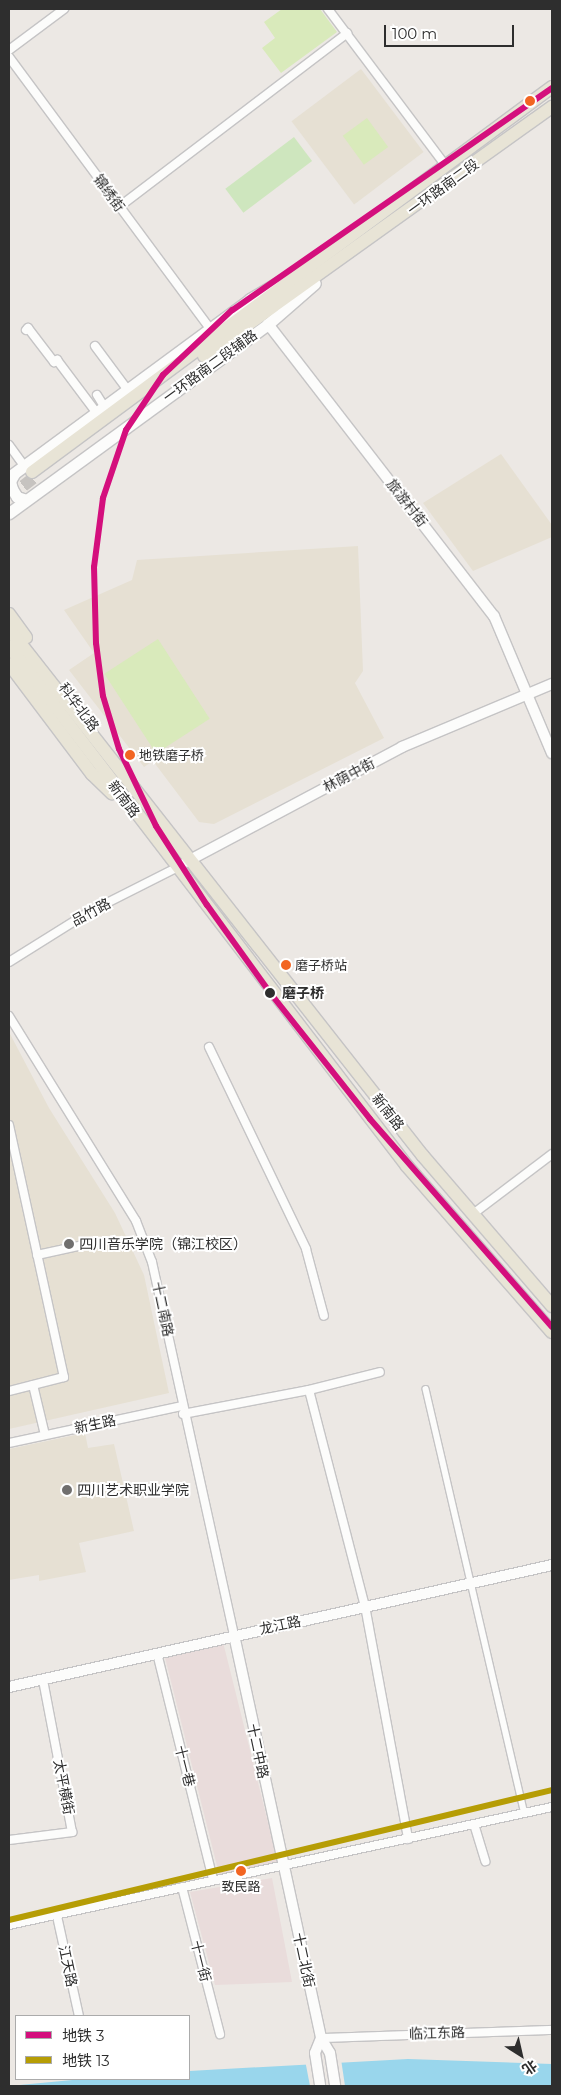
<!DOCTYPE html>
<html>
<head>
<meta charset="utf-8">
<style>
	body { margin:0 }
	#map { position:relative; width:561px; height:2095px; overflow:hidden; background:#ece8e4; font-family:Montserrat,"Noto Sans SC",sans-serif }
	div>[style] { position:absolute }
	.education>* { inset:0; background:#e6e0d3; transform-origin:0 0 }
	.medical>* { inset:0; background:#e9dcdb; transform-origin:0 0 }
	.green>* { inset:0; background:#cee6be; transform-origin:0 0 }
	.pitch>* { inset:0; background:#d9eabb; transform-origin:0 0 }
	.water>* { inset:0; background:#99d6ec }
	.pier>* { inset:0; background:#ece8e4 }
	.primary-tunnel>* { height:12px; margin-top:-6px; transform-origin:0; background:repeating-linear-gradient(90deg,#c6c3c0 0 12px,transparent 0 18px) }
	.roads { filter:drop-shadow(1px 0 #c5c4c5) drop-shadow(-1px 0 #c5c4c5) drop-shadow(0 1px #c5c4c5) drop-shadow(0 -1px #c5c4c5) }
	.pedestrian>* { height:5.5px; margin:-2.75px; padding:0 2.75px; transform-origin:2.75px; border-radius:2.75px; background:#fcfcfb }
	.minor>* { height:8px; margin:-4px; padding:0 4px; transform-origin:4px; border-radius:4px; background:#fcfcfb }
	.tertiary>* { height:10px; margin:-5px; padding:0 5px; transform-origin:5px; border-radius:5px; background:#fcfcfb }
	.secondary>* { height:11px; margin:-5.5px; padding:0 5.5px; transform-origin:5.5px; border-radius:5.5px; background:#fcfcfb }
	.primary>* { height:12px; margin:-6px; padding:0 6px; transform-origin:6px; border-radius:6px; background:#e8e4d6 }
	.metro-1>* { height:6px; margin:-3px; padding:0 3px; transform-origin:3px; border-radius:3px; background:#d40f7d }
	.metro-2>* { height:6px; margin:-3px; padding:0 3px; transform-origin:3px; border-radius:3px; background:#b69d05 }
	.dots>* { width:14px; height:14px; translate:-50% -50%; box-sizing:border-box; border:2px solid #fff; border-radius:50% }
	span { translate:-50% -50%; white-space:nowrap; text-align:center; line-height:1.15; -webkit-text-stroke:4px #fff; paint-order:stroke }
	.bus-label { font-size:13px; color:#2e2e2e }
	.left { translate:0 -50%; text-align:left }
	.street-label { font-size:14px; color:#2e2e2e }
	.stop-label { font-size:14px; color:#2e2e2e; font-weight:700 }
	.poi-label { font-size:14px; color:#2e2e2e }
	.frame { position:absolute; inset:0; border:10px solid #2e2e2e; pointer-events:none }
	.legend { position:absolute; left:15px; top:2015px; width:175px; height:65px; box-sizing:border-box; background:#fff; border:1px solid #ababab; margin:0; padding:6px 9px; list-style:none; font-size:15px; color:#2e2e2e }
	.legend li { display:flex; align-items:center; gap:10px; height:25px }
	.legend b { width:25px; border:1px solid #ababab }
	.north { position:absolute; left:496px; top:2030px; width:50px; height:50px; -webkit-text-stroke:4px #fff; paint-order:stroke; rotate:145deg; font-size:14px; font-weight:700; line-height:20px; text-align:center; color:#2e2e2e }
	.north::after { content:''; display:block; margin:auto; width:18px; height:22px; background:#2e2e2e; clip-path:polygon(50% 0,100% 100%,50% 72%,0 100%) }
	.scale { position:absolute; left:384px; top:25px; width:130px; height:22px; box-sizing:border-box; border:2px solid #2e2e2e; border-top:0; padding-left:6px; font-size:15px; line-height:18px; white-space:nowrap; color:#2e2e2e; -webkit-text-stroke:4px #fff; paint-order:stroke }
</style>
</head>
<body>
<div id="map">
	<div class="education">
		<i style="left:361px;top:69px;width:104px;height:87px;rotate:53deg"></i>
		<i style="clip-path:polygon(501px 454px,552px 525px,552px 537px,473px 571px,423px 503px)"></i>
		<i style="clip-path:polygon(358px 546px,363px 671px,355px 683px,384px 738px,214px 824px,199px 822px,153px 761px,144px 767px,69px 670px,94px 653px,64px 610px,132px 580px,137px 560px)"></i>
		<i style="clip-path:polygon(9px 1032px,49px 1108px,115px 1213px,144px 1275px,169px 1393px,9px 1429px)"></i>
		<i style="clip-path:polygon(85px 1433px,88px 1448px,114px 1444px,134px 1531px,79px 1543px,86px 1572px,39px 1581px,39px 1575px,9px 1580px,9px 1449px)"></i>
	</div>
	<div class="medical">
		<i style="left:223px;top:1642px;width:226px;height:60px;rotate:76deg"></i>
		<i style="clip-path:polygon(272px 1878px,292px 1982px,215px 1985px,190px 1892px)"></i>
	</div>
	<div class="green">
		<i style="left:294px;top:137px;width:30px;height:86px;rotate:53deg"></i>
	</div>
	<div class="pitch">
		<i style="clip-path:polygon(282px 9px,320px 9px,337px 32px,281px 73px,262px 48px,275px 38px,264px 22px)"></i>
		<i style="left:367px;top:118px;width:36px;height:30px;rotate:54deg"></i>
		<i style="left:158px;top:639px;width:95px;height:64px;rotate:57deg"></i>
	</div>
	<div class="water">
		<i style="clip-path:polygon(408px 2059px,552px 2064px,552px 2086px,9px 2086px,83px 2079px,189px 2079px,189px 2071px)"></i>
	</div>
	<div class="pier">
		<i style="clip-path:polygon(341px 2059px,345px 2086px,310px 2086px,305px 2060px)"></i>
	</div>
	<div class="primary-tunnel">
		<i style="left:9px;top:497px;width:33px;rotate:-38deg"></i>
	</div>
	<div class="roads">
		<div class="pedestrian">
			<i style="left:426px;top:1389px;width:435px;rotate:76.9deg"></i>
		</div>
		<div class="minor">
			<i style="left:328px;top:9px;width:196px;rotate:53.1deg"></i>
			<i style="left:9px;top:50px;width:69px;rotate:-36.7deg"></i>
			<i style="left:9px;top:57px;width:338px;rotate:53.5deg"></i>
			<i style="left:119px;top:207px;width:287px;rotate:-37.3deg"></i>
			<i style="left:26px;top:330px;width:3px;rotate:-45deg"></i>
			<i style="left:28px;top:328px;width:43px;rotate:52.6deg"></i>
			<i style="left:54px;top:362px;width:4px;rotate:-34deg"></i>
			<i style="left:57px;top:360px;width:65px;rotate:53.1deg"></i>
			<i style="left:95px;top:346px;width:54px;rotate:53.3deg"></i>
			<i style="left:97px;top:395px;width:13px;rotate:58deg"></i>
			<i style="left:9px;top:445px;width:26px;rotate:54deg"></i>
			<i style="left:9px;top:962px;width:94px;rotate:-32deg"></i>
			<i style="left:89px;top:912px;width:97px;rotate:-26.8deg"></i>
			<i style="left:9px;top:1016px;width:241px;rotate:58.2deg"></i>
			<i style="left:136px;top:1221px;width:44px;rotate:68.7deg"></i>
			<i style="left:152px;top:1262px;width:382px;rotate:77.6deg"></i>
			<i style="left:209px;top:1047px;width:224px;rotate:64.3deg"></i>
			<i style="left:306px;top:1249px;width:69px;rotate:75deg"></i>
			<i style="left:9px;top:1125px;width:258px;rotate:77.7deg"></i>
			<i style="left:64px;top:1377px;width:57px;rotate:165.7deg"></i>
			<i style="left:473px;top:1214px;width:99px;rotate:-37.2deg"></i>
			<i style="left:37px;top:1255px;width:56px;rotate:-12.3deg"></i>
			<i style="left:33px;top:1385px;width:51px;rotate:76.5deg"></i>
			<i style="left:309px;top:1390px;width:223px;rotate:75.5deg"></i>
			<i style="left:365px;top:1606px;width:237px;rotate:79.5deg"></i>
			<i style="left:183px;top:1414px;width:128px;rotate:-10.8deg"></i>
			<i style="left:309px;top:1390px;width:73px;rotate:-14.2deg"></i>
			<i style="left:9px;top:1443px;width:177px;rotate:-12.1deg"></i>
			<i style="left:157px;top:1653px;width:233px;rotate:76.1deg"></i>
			<i style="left:474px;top:1824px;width:39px;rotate:73deg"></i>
			<i style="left:9px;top:1840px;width:64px;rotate:-7.2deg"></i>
			<i style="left:72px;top:1832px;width:155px;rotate:-100.8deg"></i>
			<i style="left:182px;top:1887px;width:152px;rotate:75.5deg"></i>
			<i style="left:57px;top:1916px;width:102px;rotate:77.6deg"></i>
			<i style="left:9px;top:1925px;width:556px;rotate:-12.26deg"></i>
			<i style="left:321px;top:2038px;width:231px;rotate:-2deg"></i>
		</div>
		<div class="tertiary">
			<i style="left:268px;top:324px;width:369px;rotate:52.3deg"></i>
			<i style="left:494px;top:616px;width:149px;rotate:67.1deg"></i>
			<i style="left:186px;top:862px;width:245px;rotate:-28deg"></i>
			<i style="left:402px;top:747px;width:163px;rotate:-22.8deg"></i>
			<i style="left:234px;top:1635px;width:412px;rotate:77.8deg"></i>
			<i style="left:321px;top:2038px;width:16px;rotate:112deg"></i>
			<i style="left:315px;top:2053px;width:33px;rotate:81deg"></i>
			<i style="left:9px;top:1687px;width:557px;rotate:-12.66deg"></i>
			<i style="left:321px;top:2038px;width:17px;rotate:59deg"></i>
			<i style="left:330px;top:2053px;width:33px;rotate:81deg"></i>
		</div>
		<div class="secondary">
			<i style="left:14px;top:474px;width:8px;rotate:120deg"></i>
			<i style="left:10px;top:481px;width:8px;rotate:76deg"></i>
			<i style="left:12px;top:489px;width:9px;rotate:58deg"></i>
			<i style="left:17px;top:497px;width:9px;rotate:18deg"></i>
			<i style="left:9px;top:477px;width:300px;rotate:-36.4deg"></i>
			<i style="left:250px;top:299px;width:43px;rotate:-30.7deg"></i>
			<i style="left:9px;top:513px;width:321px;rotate:-36.1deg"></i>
			<i style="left:268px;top:324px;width:62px;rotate:-41.1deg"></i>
		</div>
		<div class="primary">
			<i style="left:204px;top:356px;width:428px;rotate:-35.6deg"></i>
			<i style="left:32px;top:472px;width:647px;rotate:-36.52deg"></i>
			<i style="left:9px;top:614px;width:29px;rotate:54deg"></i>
			<i style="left:9px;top:629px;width:670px;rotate:51.85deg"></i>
			<i style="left:423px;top:1156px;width:198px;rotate:49.3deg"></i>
			<i style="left:9px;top:646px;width:655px;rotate:52.57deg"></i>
			<i style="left:407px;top:1166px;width:220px;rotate:48.9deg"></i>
			<i style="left:9px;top:664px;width:138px;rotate:53deg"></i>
			<i style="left:92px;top:774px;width:28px;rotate:44deg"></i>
		</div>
	</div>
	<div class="metro-1">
		<i style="left:552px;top:88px;width:389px;rotate:145.2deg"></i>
		<i style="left:232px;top:310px;width:95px;rotate:136.7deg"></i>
		<i style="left:163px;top:375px;width:66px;rotate:123.9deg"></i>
		<i style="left:126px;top:430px;width:72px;rotate:108.7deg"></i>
		<i style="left:103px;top:498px;width:70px;rotate:97.4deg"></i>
		<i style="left:94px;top:567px;width:76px;rotate:88.5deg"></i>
		<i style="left:96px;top:643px;width:53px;rotate:82.5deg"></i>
		<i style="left:103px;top:696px;width:55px;rotate:73.2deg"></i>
		<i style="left:119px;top:749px;width:85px;rotate:64.3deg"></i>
		<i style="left:156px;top:826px;width:94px;rotate:57.2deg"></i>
		<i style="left:207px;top:905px;width:110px;rotate:54.3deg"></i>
		<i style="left:271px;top:994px;width:159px;rotate:51.6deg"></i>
		<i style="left:370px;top:1119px;width:276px;rotate:48.8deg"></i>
	</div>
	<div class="metro-2">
		<i style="left:9px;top:1920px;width:558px;rotate:-13.46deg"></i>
	</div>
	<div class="dots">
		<i style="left:530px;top:101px;background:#f26522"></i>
		<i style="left:130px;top:755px;background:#f26522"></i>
		<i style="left:286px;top:965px;background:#f26522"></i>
		<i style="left:270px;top:993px;background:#2e2e2e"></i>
		<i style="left:69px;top:1244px;background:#706f6e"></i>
		<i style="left:67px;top:1490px;background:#706f6e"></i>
		<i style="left:241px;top:1871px;background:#f26522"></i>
	</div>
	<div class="bus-label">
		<span class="left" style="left:139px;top:755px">地铁磨子桥</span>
		<span class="left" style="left:295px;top:965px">磨子桥站</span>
		<span style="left:241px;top:1886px">致民路</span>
	</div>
	<div class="street-label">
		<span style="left:443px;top:187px;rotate:-36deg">一环路南二段</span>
		<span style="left:109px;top:193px;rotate:54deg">锦绣街</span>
		<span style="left:210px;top:366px;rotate:-36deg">一环路南二段辅路</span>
		<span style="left:407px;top:503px;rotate:52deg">旅游村街</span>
		<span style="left:79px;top:707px;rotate:53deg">科华北路</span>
		<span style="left:349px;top:775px;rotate:-28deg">林荫中街</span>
		<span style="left:124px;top:799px;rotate:53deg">新南路</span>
		<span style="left:91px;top:912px;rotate:-28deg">品竹路</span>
		<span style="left:388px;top:1112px;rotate:52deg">新南路</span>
		<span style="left:163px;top:1309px;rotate:78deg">十二南路</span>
		<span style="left:95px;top:1424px;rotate:-12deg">新生路</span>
		<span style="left:280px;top:1625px;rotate:-12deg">龙江路</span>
		<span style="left:258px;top:1751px;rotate:78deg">十二中路</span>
		<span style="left:185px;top:1766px;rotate:76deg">十一巷</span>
		<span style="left:64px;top:1787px;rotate:79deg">太平横街</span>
		<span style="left:304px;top:1960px;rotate:78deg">十二北街</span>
		<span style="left:201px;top:1961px;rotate:76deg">十一街</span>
		<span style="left:68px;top:1966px;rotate:78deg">江天路</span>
		<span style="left:437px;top:2033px;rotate:-2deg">临江东路</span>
	</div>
	<div class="stop-label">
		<span class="left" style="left:282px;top:993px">磨子桥</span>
	</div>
	<div class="poi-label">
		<span class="left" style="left:79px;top:1244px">四川音乐学院（锦江校区）</span>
		<span class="left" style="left:77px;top:1490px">四川艺术职业学院</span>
	</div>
	<div class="frame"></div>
	<ul class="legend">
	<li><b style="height:6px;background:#d40f7d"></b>地铁 3</li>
	<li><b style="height:6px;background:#b69d05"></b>地铁 13</li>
	</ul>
	<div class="north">北</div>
	<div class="scale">100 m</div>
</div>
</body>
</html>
